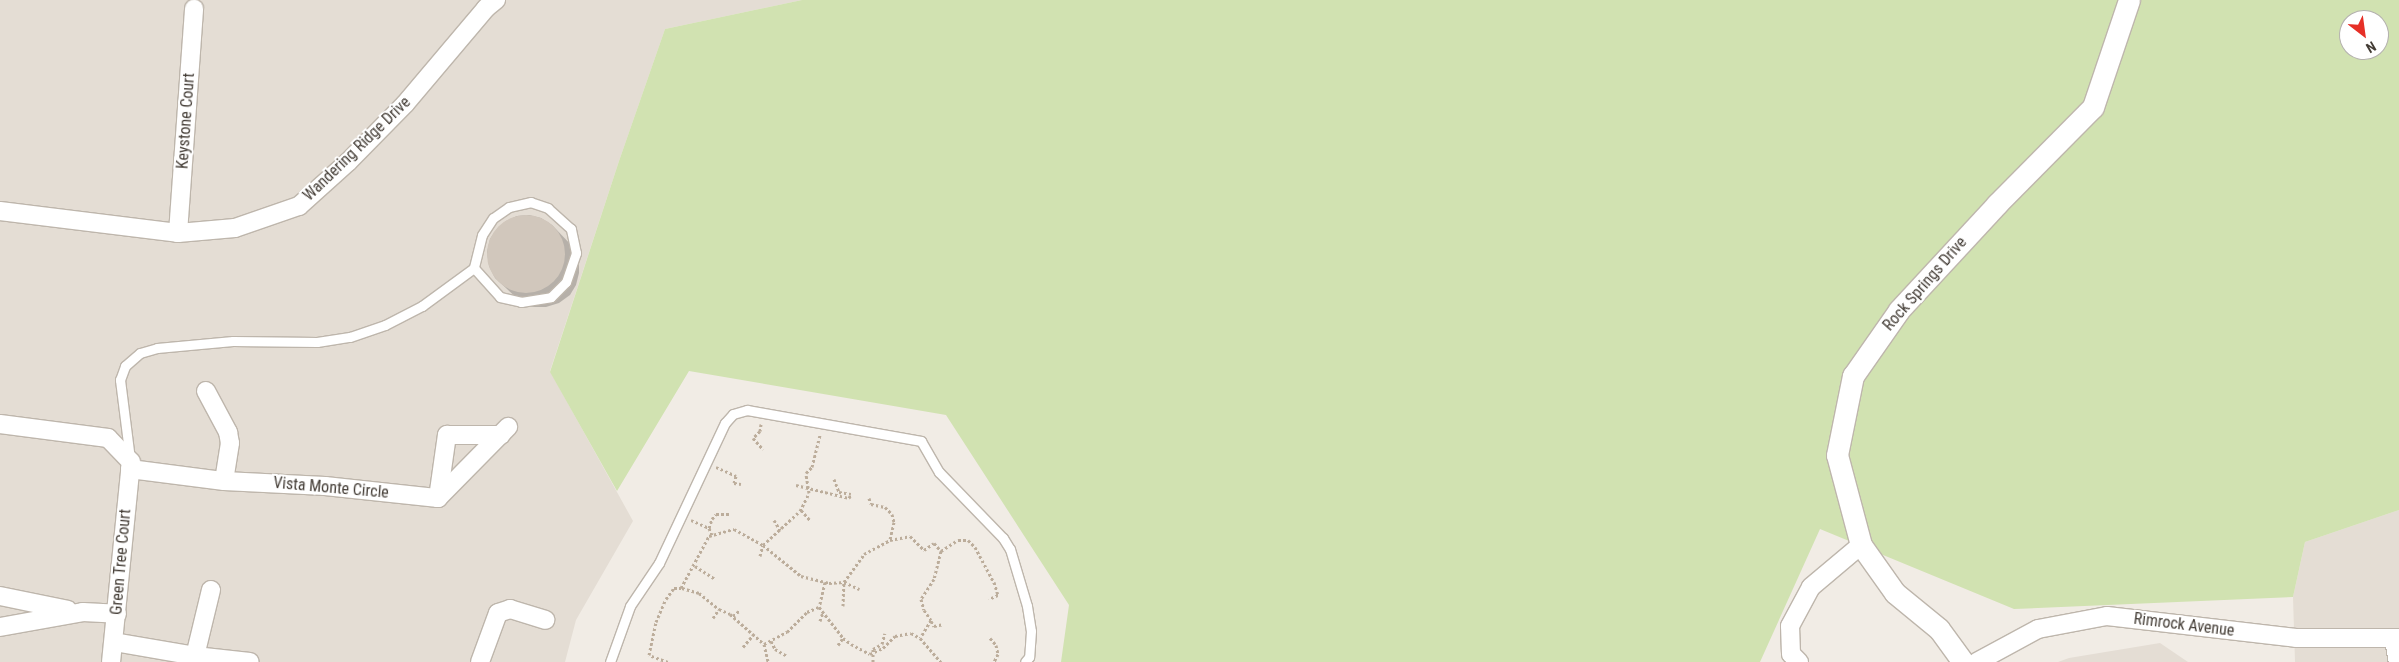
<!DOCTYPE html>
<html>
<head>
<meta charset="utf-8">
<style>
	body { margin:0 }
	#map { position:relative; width:2399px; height:662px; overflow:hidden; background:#f1ece5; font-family:"Roboto Condensed",sans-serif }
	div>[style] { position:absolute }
	.residential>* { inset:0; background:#e4ddd4 }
	.green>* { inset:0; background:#d1e2b1 }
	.shadow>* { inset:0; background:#0003 }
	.building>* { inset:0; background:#d1c7bc }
	.round { border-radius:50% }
	.path>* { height:3px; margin-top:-1.5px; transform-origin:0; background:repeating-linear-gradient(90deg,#bcad9b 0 2.5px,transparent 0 5px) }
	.roads { filter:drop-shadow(1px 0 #beb6ac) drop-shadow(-1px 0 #beb6ac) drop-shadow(0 1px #beb6ac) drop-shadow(0 -1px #beb6ac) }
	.service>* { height:9px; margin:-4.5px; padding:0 4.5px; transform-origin:4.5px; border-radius:4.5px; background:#fff }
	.minor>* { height:18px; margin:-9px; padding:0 9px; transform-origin:9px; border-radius:9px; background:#fff }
	.tertiary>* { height:21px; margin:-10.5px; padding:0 10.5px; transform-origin:10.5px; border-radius:10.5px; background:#fff }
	span { translate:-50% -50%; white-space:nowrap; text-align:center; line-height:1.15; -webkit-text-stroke:4px #fff; paint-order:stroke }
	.street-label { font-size:16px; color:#433c35 }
	.north { position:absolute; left:2339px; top:10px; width:50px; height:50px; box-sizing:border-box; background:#fff; border:1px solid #b4b1ae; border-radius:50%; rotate:150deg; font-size:14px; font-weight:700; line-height:20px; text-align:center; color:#433c35 }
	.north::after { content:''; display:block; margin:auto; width:18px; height:22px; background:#e63027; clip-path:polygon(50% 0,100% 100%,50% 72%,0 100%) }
</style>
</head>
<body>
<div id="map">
	<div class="residential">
		<i style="clip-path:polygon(0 0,802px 0,665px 29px,619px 161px,550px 371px,633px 521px,576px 620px,565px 662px,0 662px)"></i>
		<i style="clip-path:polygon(2399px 510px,2399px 662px,2295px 662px,2293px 597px,2305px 542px)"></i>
		<i style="clip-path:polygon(2160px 643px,2188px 662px,2058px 662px,2069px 658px)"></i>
	</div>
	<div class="green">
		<i style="clip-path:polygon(evenodd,802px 0,2399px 0,2399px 510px,2305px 542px,2293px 597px,2014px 609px,1820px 529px,1760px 662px,1061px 662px,1069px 605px,946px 415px,689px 371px,617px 491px,550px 372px,619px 161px,665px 29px,802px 0,2349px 20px,2379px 20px,2379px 50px,2349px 50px,2349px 20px)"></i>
	</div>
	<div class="shadow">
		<i style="clip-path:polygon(529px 215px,541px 218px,552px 225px,575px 249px,579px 261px,579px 273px,576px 285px,570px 295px,559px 303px,546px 307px,533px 307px,521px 302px,495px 278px,489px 266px,487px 252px,490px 239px,497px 229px,506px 221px,517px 216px)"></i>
	</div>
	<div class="building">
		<i class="round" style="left:487px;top:215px;width:78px;height:78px"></i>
	</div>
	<div class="path">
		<i style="left:761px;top:424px;width:7px;rotate:98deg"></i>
		<i style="left:760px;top:431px;width:10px;rotate:135deg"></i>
		<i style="left:753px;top:438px;width:15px;rotate:48deg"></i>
		<i style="left:716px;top:467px;width:22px;rotate:24deg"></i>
		<i style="left:736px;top:476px;width:7px;rotate:106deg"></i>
		<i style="left:734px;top:483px;width:7px;rotate:8deg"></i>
		<i style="left:834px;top:479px;width:14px;rotate:69deg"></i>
		<i style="left:839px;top:492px;width:12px;rotate:9deg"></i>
		<i style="left:796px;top:485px;width:55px;rotate:13.8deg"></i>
		<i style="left:849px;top:498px;width:4px;rotate:-63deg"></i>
		<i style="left:869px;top:498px;width:6px;rotate:72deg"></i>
		<i style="left:871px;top:504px;width:14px;rotate:12deg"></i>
		<i style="left:885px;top:507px;width:10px;rotate:45deg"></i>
		<i style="left:892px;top:514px;width:8px;rotate:76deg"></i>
		<i style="left:894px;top:522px;width:18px;rotate:103deg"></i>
		<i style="left:801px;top:510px;width:13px;rotate:48deg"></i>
		<i style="left:691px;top:520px;width:20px;rotate:24deg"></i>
		<i style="left:774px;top:520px;width:12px;rotate:59deg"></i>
		<i style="left:712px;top:535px;width:8px;rotate:-113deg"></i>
		<i style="left:709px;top:528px;width:9px;rotate:-72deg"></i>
		<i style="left:712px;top:519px;width:6px;rotate:-51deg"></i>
		<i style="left:716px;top:514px;width:13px"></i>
		<i style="left:941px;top:551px;width:20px;rotate:-33deg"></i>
		<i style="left:958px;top:540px;width:10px"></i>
		<i style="left:968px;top:540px;width:10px;rotate:45deg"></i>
		<i style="left:975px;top:547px;width:40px;rotate:62deg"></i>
		<i style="left:994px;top:582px;width:14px;rotate:73deg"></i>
		<i style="left:998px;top:595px;width:10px;rotate:156deg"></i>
		<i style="left:760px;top:556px;width:11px;rotate:-75deg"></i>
		<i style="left:763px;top:545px;width:50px;rotate:-42.6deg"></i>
		<i style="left:800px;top:511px;width:20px;rotate:-63deg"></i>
		<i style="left:809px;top:493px;width:20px;rotate:-99deg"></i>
		<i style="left:806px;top:473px;width:8px;rotate:-45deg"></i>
		<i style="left:812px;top:467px;width:33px;rotate:-76deg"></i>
		<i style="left:695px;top:566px;width:24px;rotate:33deg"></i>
		<i style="left:825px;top:582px;width:26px;rotate:103deg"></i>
		<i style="left:819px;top:607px;width:39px;rotate:52deg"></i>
		<i style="left:843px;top:638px;width:10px;rotate:37deg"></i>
		<i style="left:851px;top:644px;width:21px;rotate:28deg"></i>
		<i style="left:870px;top:654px;width:14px;rotate:-25deg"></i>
		<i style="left:883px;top:648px;width:17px;rotate:-45deg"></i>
		<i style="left:895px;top:636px;width:16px;rotate:-11deg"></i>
		<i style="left:911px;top:633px;width:10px;rotate:29deg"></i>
		<i style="left:682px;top:588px;width:18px;rotate:16deg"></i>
		<i style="left:699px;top:593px;width:26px;rotate:39deg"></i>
		<i style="left:719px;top:609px;width:12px;rotate:24deg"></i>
		<i style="left:730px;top:614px;width:45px;rotate:41.4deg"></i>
		<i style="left:764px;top:644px;width:26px;rotate:-28deg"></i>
		<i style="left:787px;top:632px;width:28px;rotate:-45deg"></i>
		<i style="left:807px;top:612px;width:13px;rotate:-23deg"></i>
		<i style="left:843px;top:606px;width:24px;rotate:-88deg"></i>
		<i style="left:844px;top:582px;width:17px;rotate:25deg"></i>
		<i style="left:733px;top:616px;width:8px;rotate:-40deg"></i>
		<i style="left:713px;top:618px;width:11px;rotate:-56deg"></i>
		<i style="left:820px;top:621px;width:9px;rotate:-72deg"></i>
		<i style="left:931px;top:621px;width:6px;rotate:59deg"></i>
		<i style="left:934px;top:626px;width:10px;rotate:-11deg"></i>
		<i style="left:990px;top:638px;width:9px;rotate:49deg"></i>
		<i style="left:996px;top:645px;width:9px;rotate:77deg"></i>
		<i style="left:998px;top:654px;width:9px;rotate:117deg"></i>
		<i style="left:771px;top:641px;width:9px;rotate:63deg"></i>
		<i style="left:775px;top:649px;width:14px;rotate:30deg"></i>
		<i style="left:764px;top:644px;width:18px;rotate:77deg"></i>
		<i style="left:838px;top:645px;width:9px;rotate:-54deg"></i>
		<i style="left:743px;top:647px;width:17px;rotate:-50deg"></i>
		<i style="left:668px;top:662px;width:20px;rotate:-160deg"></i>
		<i style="left:649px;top:655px;width:34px;rotate:-78deg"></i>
		<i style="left:656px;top:622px;width:25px;rotate:-67deg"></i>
		<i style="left:666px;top:599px;width:14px;rotate:-54deg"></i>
		<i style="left:674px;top:588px;width:7px"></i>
		<i style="left:681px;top:588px;width:59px;rotate:-61.7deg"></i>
		<i style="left:709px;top:536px;width:26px;rotate:-16deg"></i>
		<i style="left:734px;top:529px;width:33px;rotate:29deg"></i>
		<i style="left:763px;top:545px;width:49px;rotate:39.2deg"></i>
		<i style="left:801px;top:576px;width:29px;rotate:14deg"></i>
		<i style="left:829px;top:583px;width:15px;rotate:-4deg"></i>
		<i style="left:844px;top:582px;width:34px;rotate:-54deg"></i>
		<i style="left:864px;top:554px;width:30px;rotate:-28deg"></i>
		<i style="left:890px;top:540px;width:20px;rotate:-11deg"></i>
		<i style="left:910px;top:536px;width:20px;rotate:45deg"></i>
		<i style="left:924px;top:550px;width:12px;rotate:-35deg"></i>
		<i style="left:934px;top:543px;width:11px;rotate:49deg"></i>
		<i style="left:941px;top:551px;width:29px;rotate:104deg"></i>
		<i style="left:934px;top:579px;width:24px;rotate:123deg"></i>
		<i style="left:921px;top:599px;width:11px;rotate:75deg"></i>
		<i style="left:924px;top:610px;width:12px;rotate:55deg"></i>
		<i style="left:931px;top:620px;width:21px;rotate:121deg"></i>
		<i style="left:920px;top:638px;width:32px;rotate:49deg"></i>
		<i style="left:873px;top:662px;width:13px;rotate:-90deg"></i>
		<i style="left:873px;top:649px;width:10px;rotate:-29deg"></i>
		<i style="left:882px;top:644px;width:11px;rotate:-75deg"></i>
	</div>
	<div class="roads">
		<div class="service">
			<i style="left:130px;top:459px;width:80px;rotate:-97.2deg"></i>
			<i style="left:120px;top:380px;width:15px;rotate:-70deg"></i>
			<i style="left:125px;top:366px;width:20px;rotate:-41deg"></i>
			<i style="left:140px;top:353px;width:18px;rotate:-16deg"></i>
			<i style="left:157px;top:348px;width:76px;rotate:-5.3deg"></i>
			<i style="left:233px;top:341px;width:84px;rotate:0.7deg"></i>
			<i style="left:317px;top:342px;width:33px;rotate:-9deg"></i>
			<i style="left:350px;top:337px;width:37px;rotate:-19deg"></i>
			<i style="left:385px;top:325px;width:42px;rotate:-27.2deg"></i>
			<i style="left:422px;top:306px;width:64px;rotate:-36.2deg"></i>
			<i style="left:474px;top:268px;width:39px;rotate:48deg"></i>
			<i style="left:500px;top:297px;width:22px;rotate:13deg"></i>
			<i style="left:521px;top:302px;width:30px;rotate:-9deg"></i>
			<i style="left:551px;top:297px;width:21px;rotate:-45deg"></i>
			<i style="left:566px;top:282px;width:31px;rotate:-71deg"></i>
			<i style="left:576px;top:253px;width:25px;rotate:-102deg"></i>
			<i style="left:571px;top:229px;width:31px;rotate:-138deg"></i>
			<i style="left:548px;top:208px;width:18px;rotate:-161deg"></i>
			<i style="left:531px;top:202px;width:23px;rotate:167deg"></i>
			<i style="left:509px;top:207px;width:19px;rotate:145deg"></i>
			<i style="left:493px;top:218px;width:20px;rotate:123deg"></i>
			<i style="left:482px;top:235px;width:34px;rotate:104deg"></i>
			<i style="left:610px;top:662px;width:59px;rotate:-70.3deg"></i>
			<i style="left:630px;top:606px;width:52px;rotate:-56deg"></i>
			<i style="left:659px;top:563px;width:155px;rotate:-64.8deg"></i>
			<i style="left:725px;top:423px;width:12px;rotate:-48deg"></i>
			<i style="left:733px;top:414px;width:15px;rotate:-16deg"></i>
			<i style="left:747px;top:410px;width:177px;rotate:10.1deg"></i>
			<i style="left:921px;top:441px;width:36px;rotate:60deg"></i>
			<i style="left:939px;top:472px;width:92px;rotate:45.9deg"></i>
			<i style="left:1003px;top:538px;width:13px;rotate:58deg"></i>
			<i style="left:1010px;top:549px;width:59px;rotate:73.4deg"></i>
			<i style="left:1027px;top:606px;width:25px;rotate:81deg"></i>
			<i style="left:1031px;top:631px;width:26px;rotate:94deg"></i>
			<i style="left:1029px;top:657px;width:6px;rotate:129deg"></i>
		</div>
		<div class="minor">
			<i style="left:0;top:211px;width:179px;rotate:7deg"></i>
			<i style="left:178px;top:233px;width:57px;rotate:-5deg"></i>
			<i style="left:235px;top:228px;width:68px;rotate:-19deg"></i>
			<i style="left:299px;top:206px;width:66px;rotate:-41.9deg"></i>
			<i style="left:348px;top:162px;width:81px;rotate:-45.5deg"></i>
			<i style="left:405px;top:104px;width:126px;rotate:-49.8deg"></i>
			<i style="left:486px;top:8px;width:13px;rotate:-39deg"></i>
			<i style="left:178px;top:233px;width:225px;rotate:-85.9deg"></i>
			<i style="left:206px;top:391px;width:47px;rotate:61.8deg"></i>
			<i style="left:228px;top:432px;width:11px;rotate:80deg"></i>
			<i style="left:230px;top:443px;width:38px;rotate:99deg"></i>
			<i style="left:0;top:424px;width:109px;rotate:7.4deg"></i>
			<i style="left:108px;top:438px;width:33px;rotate:46deg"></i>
			<i style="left:131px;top:462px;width:201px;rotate:95.7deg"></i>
			<i style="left:130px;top:469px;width:95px;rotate:7.3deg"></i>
			<i style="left:224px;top:481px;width:101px;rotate:2.8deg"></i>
			<i style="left:325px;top:486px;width:114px;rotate:6.1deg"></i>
			<i style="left:438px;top:498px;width:100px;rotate:-45.4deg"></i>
			<i style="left:438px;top:498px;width:64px;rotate:-81.9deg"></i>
			<i style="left:447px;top:435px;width:54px"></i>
			<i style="left:0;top:596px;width:69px;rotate:11.6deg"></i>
			<i style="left:0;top:627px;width:84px;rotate:-10.2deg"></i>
			<i style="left:83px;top:612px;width:34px;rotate:3deg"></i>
			<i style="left:2394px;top:640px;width:22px;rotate:80deg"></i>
			<i style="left:114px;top:642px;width:82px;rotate:9.8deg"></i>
			<i style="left:195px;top:656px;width:55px;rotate:6.2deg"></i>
			<i style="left:195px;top:656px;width:68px;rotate:-76.4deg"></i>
			<i style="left:480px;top:662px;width:52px;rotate:-69.8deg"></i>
			<i style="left:498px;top:613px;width:13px;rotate:-18deg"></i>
			<i style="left:510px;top:609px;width:37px;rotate:17deg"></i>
			<i style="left:1799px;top:662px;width:11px;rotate:-135deg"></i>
			<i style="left:1791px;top:654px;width:28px;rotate:-92deg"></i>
			<i style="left:1790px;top:626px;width:44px;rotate:-61.7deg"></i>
			<i style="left:1811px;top:587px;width:65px;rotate:-40deg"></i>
			<i style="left:1977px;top:662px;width:69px;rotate:-28.4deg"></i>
			<i style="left:2038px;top:629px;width:70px;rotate:-10.7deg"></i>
			<i style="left:2107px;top:616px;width:190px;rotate:6.6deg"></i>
			<i style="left:2296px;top:638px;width:103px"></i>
		</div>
		<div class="tertiary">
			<i style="left:1963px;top:662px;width:41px;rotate:-126deg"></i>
			<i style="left:1939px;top:629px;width:57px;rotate:-140.7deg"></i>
			<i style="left:1895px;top:593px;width:59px;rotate:-125.3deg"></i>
			<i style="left:1861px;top:545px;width:93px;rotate:-104.9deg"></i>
			<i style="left:1837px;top:455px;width:81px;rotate:-78.6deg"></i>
			<i style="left:1853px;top:376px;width:80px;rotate:-55.1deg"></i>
			<i style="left:1899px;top:310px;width:144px;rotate:-47.2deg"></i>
			<i style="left:1997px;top:204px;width:136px;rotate:-45.3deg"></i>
			<i style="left:2093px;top:107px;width:113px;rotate:-71.4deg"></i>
		</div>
	</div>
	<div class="street-label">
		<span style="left:186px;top:121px;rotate:-86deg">Keystone Court</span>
		<span style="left:357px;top:149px;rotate:-44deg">Wandering Ridge Drive</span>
		<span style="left:1925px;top:284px;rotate:-49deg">Rock Springs Drive</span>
		<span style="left:331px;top:488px;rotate:5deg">Vista Monte Circle</span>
		<span style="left:121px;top:562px;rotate:-85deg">Green Tree Court</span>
		<span style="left:2184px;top:625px;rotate:7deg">Rimrock Avenue</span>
	</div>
	<div class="north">N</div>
</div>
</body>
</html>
